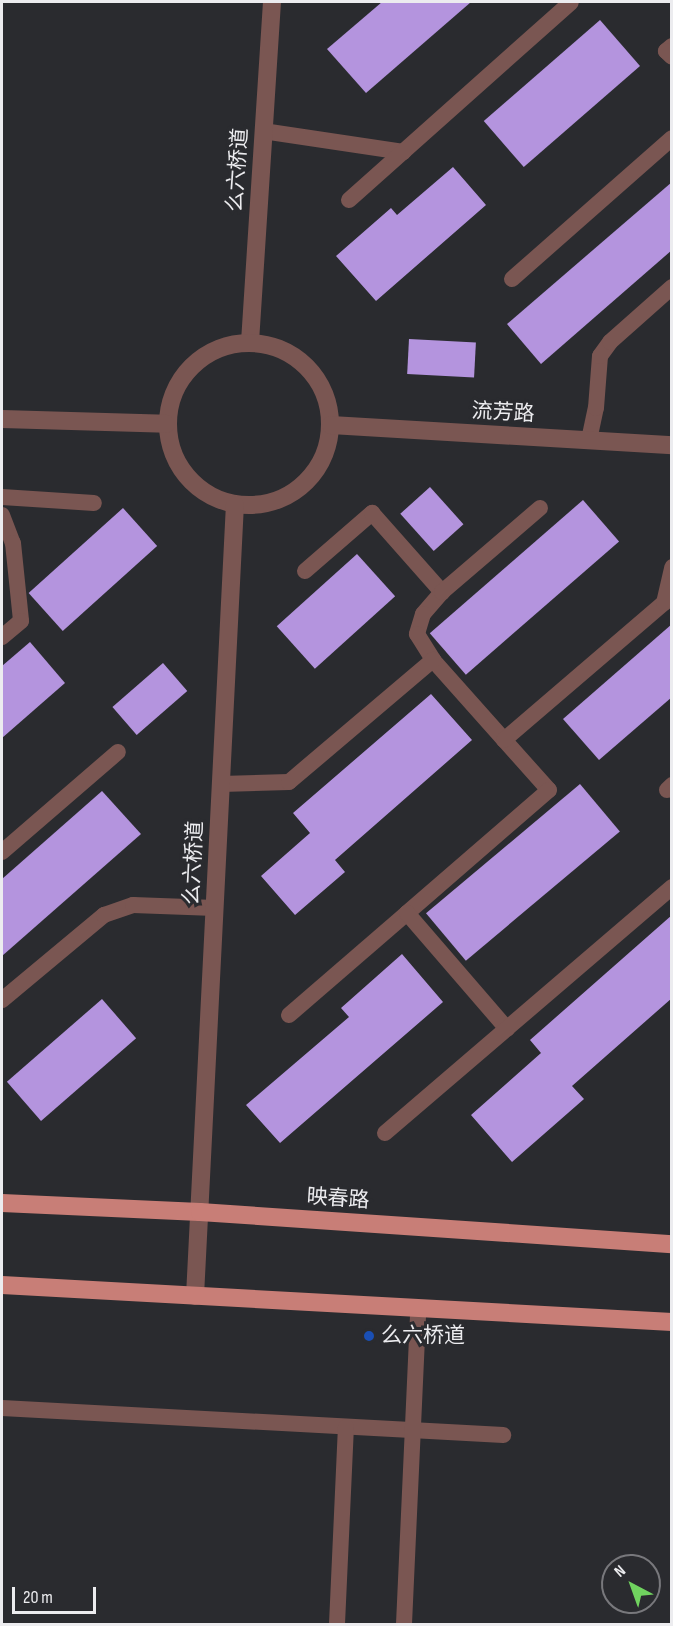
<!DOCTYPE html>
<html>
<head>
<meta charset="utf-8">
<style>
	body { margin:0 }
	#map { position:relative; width:673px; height:1626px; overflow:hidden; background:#2a2b2f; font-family:"Sofia Sans Condensed","Noto Sans SC",sans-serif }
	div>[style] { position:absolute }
	.building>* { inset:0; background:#b494de; transform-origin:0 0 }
	.lane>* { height:16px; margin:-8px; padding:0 8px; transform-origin:8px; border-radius:8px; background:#7a5652 }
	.street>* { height:18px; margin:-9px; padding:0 9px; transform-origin:9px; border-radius:9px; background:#7a5652 }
	.street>.ring { margin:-9px; padding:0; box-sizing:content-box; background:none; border:18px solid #7a5652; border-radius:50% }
	.primary>* { height:18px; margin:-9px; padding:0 9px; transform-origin:9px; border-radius:9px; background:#c87e77 }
	.dots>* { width:16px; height:16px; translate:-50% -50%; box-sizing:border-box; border:3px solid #2a2b2f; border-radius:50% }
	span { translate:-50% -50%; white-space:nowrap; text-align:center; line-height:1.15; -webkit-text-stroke:6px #2a2b2f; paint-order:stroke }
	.street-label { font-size:21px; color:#ececef }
	.poi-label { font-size:21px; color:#ececef }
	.left { translate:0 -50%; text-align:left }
	.frame { position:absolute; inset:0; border:3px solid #ececef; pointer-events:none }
	.north { position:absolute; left:601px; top:1554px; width:60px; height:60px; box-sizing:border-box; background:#2a2b2f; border:2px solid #78787c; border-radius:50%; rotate:319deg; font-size:16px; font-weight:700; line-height:24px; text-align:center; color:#ececef }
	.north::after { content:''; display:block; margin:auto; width:21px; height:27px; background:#70d35f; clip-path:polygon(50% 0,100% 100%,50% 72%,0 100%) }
	.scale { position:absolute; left:12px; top:1587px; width:84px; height:27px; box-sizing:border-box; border:3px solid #ececef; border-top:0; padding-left:8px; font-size:18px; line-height:21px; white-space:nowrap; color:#ececef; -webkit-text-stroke:4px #2a2b2f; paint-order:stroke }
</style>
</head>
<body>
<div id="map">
	<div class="building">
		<i style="clip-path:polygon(382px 2px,471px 2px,366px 93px,327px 49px)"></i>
		<i style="left:600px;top:20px;width:61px;height:154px;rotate:49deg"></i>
		<i style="clip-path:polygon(453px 167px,486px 205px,376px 301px,336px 256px,391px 208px,397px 215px)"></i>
		<i style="clip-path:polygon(672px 182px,672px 250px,541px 364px,507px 324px)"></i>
		<i style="left:409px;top:339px;width:67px;height:35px;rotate:3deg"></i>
		<i style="left:430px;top:487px;width:50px;height:40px;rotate:48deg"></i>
		<i style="left:583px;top:500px;width:55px;height:203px;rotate:49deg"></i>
		<i style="left:123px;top:508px;width:51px;height:127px;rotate:48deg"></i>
		<i style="left:357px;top:554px;width:57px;height:108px;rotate:48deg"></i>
		<i style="clip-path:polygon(672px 624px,672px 697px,599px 760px,563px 719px)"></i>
		<i style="clip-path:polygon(30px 642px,65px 683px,2px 738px,2px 666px)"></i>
		<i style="left:163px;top:663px;width:37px;height:67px;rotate:49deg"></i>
		<i style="clip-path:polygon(431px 694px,472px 740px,335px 860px,345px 872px,295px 915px,261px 876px,310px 833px,293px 813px)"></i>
		<i style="left:580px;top:784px;width:62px;height:201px;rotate:50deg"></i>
		<i style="clip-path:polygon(102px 791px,141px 834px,2px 956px,2px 879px)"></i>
		<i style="clip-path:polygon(672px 915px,672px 998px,572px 1086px,584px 1099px,512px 1162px,471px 1115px,541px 1053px,530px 1040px)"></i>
		<i style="clip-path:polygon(402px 954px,443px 1002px,280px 1143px,246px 1105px,349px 1017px,341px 1008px)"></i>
		<i style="left:102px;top:999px;width:52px;height:126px;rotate:49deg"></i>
	</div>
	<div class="lane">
		<i style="left:672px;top:46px;width:8px;rotate:140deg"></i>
		<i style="left:666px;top:51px;width:8px;rotate:45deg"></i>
		<i style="left:263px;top:131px;width:142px;rotate:8.5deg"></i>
		<i style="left:349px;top:200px;width:297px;rotate:-41.7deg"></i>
		<i style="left:512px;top:279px;width:213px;rotate:-41.4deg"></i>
		<i style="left:589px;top:440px;width:33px;rotate:-78deg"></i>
		<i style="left:596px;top:408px;width:52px;rotate:-85.6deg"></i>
		<i style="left:600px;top:356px;width:17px;rotate:-54deg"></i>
		<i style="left:610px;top:342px;width:83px;rotate:-41.6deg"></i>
		<i style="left:2px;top:497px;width:92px;rotate:3.7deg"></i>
		<i style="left:2px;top:515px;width:30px;rotate:69deg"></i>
		<i style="left:13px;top:543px;width:78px;rotate:84.1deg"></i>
		<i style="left:21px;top:621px;width:25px;rotate:140deg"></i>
		<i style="left:305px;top:571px;width:89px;rotate:-40.9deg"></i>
		<i style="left:372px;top:513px;width:106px;rotate:48.5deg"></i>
		<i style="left:442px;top:592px;width:29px;rotate:131deg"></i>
		<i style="left:423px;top:614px;width:21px;rotate:107deg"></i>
		<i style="left:417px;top:634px;width:31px;rotate:58deg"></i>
		<i style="left:433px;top:660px;width:174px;rotate:48.3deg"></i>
		<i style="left:549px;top:790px;width:188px;rotate:139.1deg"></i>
		<i style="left:442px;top:592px;width:129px;rotate:-40.6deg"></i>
		<i style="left:504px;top:740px;width:211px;rotate:-40.6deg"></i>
		<i style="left:664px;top:603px;width:37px;rotate:-77deg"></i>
		<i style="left:221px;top:784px;width:68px;rotate:-1.7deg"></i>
		<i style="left:289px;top:782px;width:189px;rotate:-40.3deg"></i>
		<i style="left:667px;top:790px;width:7px;rotate:-45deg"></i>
		<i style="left:2px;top:852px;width:153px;rotate:-40.8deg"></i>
		<i style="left:2px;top:1000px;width:133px;rotate:-39.8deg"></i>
		<i style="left:104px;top:915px;width:31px;rotate:-19deg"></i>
		<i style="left:133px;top:905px;width:82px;rotate:2.1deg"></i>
		<i style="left:289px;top:1015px;width:156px;rotate:-40.8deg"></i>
		<i style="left:407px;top:913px;width:153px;rotate:49.2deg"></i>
		<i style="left:385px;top:1133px;width:378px;rotate:-40.6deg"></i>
		<i style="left:2px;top:1408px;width:502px;rotate:3.08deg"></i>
		<i style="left:337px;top:1624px;width:197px;rotate:-87.4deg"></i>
		<i style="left:404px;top:1624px;width:314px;rotate:-87.4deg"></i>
	</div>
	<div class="street">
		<i style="left:250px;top:342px;width:341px;rotate:-86.3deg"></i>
		<i class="ring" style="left:168px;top:343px;width:144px;height:144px"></i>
		<i style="left:2px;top:419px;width:164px;rotate:1.7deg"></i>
		<i style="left:331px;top:425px;width:342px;rotate:3.4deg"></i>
		<i style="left:195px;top:1296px;width:792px;rotate:-87.11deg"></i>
	</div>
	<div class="primary">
		<i style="left:2px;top:1203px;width:198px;rotate:2.6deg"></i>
		<i style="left:200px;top:1212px;width:473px;rotate:3.9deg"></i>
		<i style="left:2px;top:1285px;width:671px;rotate:3.16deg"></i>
	</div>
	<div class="dots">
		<i style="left:369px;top:1336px;background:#1a4fb4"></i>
	</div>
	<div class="street-label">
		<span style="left:238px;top:170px;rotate:-86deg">么六桥道</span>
		<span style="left:503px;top:413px;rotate:3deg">流芳路</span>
		<span style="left:194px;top:863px;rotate:-87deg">么六桥道</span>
		<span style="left:338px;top:1199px;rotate:4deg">映春路</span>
	</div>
	<div class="poi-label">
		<span class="left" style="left:381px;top:1336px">么六桥道</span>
	</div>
	<div class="frame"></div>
	<div class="north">N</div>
	<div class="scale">20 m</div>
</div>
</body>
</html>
